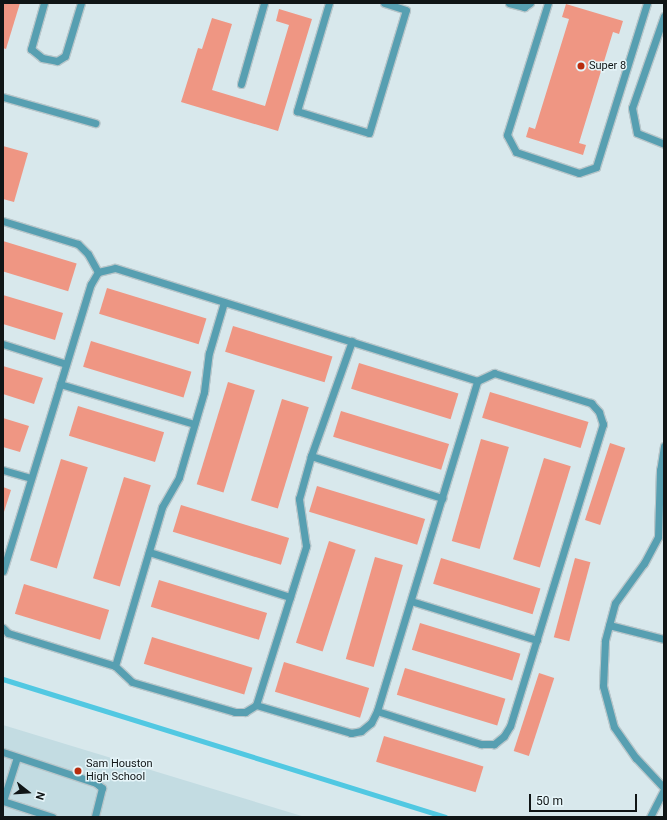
<!DOCTYPE html>
<html>
<head>
<meta charset="utf-8">
<style>
	body { margin:0 }
	#map { position:relative; width:667px; height:820px; overflow:hidden; background:#d8e8ec; font-family:Roboto,sans-serif }
	div>[style] { position:absolute }
	.built>* { inset:0; background:#c3dce2 }
	.stream>* { height:4.5px; margin:-2.25px; padding:0 2.25px; transform-origin:2.25px; border-radius:2.25px; background:#51c8e2 }
	.building>* { inset:0; background:#ef9683; transform-origin:0 0 }
	.roads { filter:drop-shadow(1px 0 #b8c6ca) drop-shadow(-1px 0 #b8c6ca) drop-shadow(0 1px #b8c6ca) drop-shadow(0 -1px #b8c6ca) }
	.service>* { height:7px; margin:-3.5px; padding:0 3.5px; transform-origin:3.5px; border-radius:3.5px; background:#579fb1 }
	.dots>* { width:11px; height:11px; translate:-50% -50%; box-sizing:border-box; border:2px solid #e6f5f9; border-radius:50% }
	span { translate:-50% -50%; white-space:nowrap; text-align:center; line-height:1.15; -webkit-text-stroke:3px #e6f5f9; paint-order:stroke }
	.poi-label { font-size:11px; color:#101516 }
	.left { translate:0 -50%; text-align:left }
	.frame { position:absolute; inset:0; border:4px solid #101516; pointer-events:none }
	.north { position:absolute; left:8px; top:772px; width:40px; height:40px; -webkit-text-stroke:3px #e6f5f9; paint-order:stroke; rotate:107deg; font-size:11px; font-weight:700; line-height:16px; text-align:center; color:#101516 }
	.north::after { content:''; display:block; margin:auto; width:14px; height:18px; background:#101516; clip-path:polygon(50% 0,100% 100%,50% 72%,0 100%) }
	.scale { position:absolute; left:529px; top:794px; width:108px; height:18px; box-sizing:border-box; border:2px solid #101516; border-top:0; padding-left:5px; font-size:12px; line-height:14px; white-space:nowrap; color:#101516; -webkit-text-stroke:3px #e6f5f9; paint-order:stroke }
</style>
</head>
<body>
<div id="map">
	<div class="built">
		<i style="clip-path:polygon(3px 725px,305px 817px,3px 817px)"></i>
	</div>
	<div class="stream">
		<i style="left:3px;top:679px;width:463px;rotate:17.3deg"></i>
	</div>
	<div class="building">
		<i style="clip-path:polygon(3px 3px,20px 3px,6px 49px,3px 48px)"></i>
		<i style="clip-path:polygon(566px 4px,623px 21px,619px 34px,613px 32px,579px 143px,586px 145px,583px 155px,526px 137px,529px 127px,535px 129px,569px 19px,562px 17px)"></i>
		<i style="clip-path:polygon(279px 9px,312px 19px,278px 131px,181px 102px,198px 48px,202px 49px,212px 18px,232px 24px,212px 90px,265px 106px,289px 25px,276px 21px)"></i>
		<i style="clip-path:polygon(3px 146px,28px 153px,14px 202px,3px 199px)"></i>
		<i style="left:3px;top:241px;width:77px;height:29px;rotate:17deg"></i>
		<i style="left:107px;top:288px;width:104px;height:27px;rotate:17deg"></i>
		<i style="clip-path:polygon(3px 295px,63px 313px,55px 340px,3px 324px)"></i>
		<i style="left:233px;top:326px;width:104px;height:27px;rotate:17deg"></i>
		<i style="left:91px;top:341px;width:105px;height:27px;rotate:17deg"></i>
		<i style="left:359px;top:363px;width:104px;height:27px;rotate:17deg"></i>
		<i style="clip-path:polygon(3px 366px,43px 378px,34px 404px,3px 394px)"></i>
		<i style="left:228px;top:382px;width:28px;height:107px;rotate:17deg"></i>
		<i style="left:490px;top:392px;width:103px;height:27px;rotate:17deg"></i>
		<i style="left:282px;top:399px;width:28px;height:106px;rotate:17deg"></i>
		<i style="left:78px;top:406px;width:90px;height:31px;rotate:17deg"></i>
		<i style="left:341px;top:411px;width:113px;height:27px;rotate:17deg"></i>
		<i style="clip-path:polygon(3px 418px,29px 426px,20px 452px,3px 447px)"></i>
		<i style="left:481px;top:439px;width:29px;height:106px;rotate:16deg"></i>
		<i style="left:610px;top:443px;width:16px;height:81px;rotate:18deg"></i>
		<i style="left:544px;top:458px;width:28px;height:106px;rotate:17deg"></i>
		<i style="left:61px;top:459px;width:28px;height:106px;rotate:17deg"></i>
		<i style="left:124px;top:477px;width:28px;height:106px;rotate:17deg"></i>
		<i style="left:317px;top:486px;width:113px;height:27px;rotate:17deg"></i>
		<i style="clip-path:polygon(3px 487px,11px 490px,3px 515px)"></i>
		<i style="left:181px;top:505px;width:113px;height:28px;rotate:17deg"></i>
		<i style="left:329px;top:541px;width:28px;height:107px;rotate:18deg"></i>
		<i style="left:375px;top:557px;width:29px;height:106px;rotate:16deg"></i>
		<i style="left:441px;top:558px;width:104px;height:27px;rotate:17deg"></i>
		<i style="left:575px;top:558px;width:16px;height:82px;rotate:15deg"></i>
		<i style="left:159px;top:580px;width:113px;height:28px;rotate:17deg"></i>
		<i style="left:24px;top:584px;width:89px;height:31px;rotate:17deg"></i>
		<i style="left:420px;top:623px;width:105px;height:28px;rotate:17deg"></i>
		<i style="left:152px;top:637px;width:105px;height:28px;rotate:17deg"></i>
		<i style="left:284px;top:662px;width:89px;height:31px;rotate:17deg"></i>
		<i style="left:405px;top:668px;width:105px;height:28px;rotate:17deg"></i>
		<i style="left:539px;top:673px;width:16px;height:82px;rotate:18deg"></i>
		<i style="left:384px;top:736px;width:104px;height:27px;rotate:17deg"></i>
	</div>
	<div class="roads">
		<div class="service">
			<i style="left:44px;top:3px;width:48px;rotate:105.8deg"></i>
			<i style="left:31px;top:49px;width:14px;rotate:39deg"></i>
			<i style="left:42px;top:58px;width:15px;rotate:11deg"></i>
			<i style="left:57px;top:61px;width:9px;rotate:-32deg"></i>
			<i style="left:65px;top:56px;width:55px;rotate:-73.2deg"></i>
			<i style="left:329px;top:3px;width:113px;rotate:106.5deg"></i>
			<i style="left:297px;top:111px;width:75px;rotate:17deg"></i>
			<i style="left:369px;top:133px;width:128px;rotate:-73.3deg"></i>
			<i style="left:406px;top:10px;width:23px;rotate:-162deg"></i>
			<i style="left:509px;top:3px;width:16px;rotate:15deg"></i>
			<i style="left:524px;top:7px;width:7px;rotate:-34deg"></i>
			<i style="left:548px;top:3px;width:138px;rotate:107.3deg"></i>
			<i style="left:507px;top:135px;width:19px;rotate:62deg"></i>
			<i style="left:516px;top:152px;width:66px;rotate:18.4deg"></i>
			<i style="left:579px;top:173px;width:18px;rotate:-19deg"></i>
			<i style="left:596px;top:167px;width:172px;rotate:-72.7deg"></i>
			<i style="left:664px;top:16px;width:97px;rotate:109.2deg"></i>
			<i style="left:632px;top:108px;width:25px;rotate:79deg"></i>
			<i style="left:637px;top:133px;width:29px;rotate:22deg"></i>
			<i style="left:241px;top:84px;width:84px;rotate:-74.1deg"></i>
			<i style="left:3px;top:97px;width:96px;rotate:15.8deg"></i>
			<i style="left:3px;top:221px;width:78px;rotate:17deg"></i>
			<i style="left:78px;top:244px;width:14px;rotate:45deg"></i>
			<i style="left:88px;top:254px;width:21px;rotate:61deg"></i>
			<i style="left:3px;top:344px;width:66px;rotate:17.6deg"></i>
			<i style="left:60px;top:384px;width:140px;rotate:16.6deg"></i>
			<i style="left:664px;top:446px;width:24px;rotate:99deg"></i>
			<i style="left:660px;top:470px;width:67px;rotate:91.7deg"></i>
			<i style="left:658px;top:537px;width:30px;rotate:118deg"></i>
			<i style="left:644px;top:563px;width:49px;rotate:125.9deg"></i>
			<i style="left:615px;top:603px;width:39px;rotate:105deg"></i>
			<i style="left:605px;top:641px;width:45px;rotate:92.5deg"></i>
			<i style="left:603px;top:686px;width:42px;rotate:75deg"></i>
			<i style="left:614px;top:727px;width:38px;rotate:55deg"></i>
			<i style="left:636px;top:758px;width:41px;rotate:47deg"></i>
			<i style="left:311px;top:456px;width:138px;rotate:17.8deg"></i>
			<i style="left:3px;top:470px;width:29px;rotate:16deg"></i>
			<i style="left:149px;top:552px;width:148px;rotate:17.7deg"></i>
			<i style="left:3px;top:571px;width:300px;rotate:-73deg"></i>
			<i style="left:91px;top:284px;width:14px;rotate:-60deg"></i>
			<i style="left:98px;top:272px;width:17px;rotate:-13deg"></i>
			<i style="left:115px;top:268px;width:379px;rotate:17.3deg"></i>
			<i style="left:411px;top:601px;width:132px;rotate:17.2deg"></i>
			<i style="left:609px;top:625px;width:57px;rotate:14.3deg"></i>
			<i style="left:3px;top:628px;width:7px;rotate:45deg"></i>
			<i style="left:8px;top:633px;width:112px;rotate:17.1deg"></i>
			<i style="left:115px;top:666px;width:23px;rotate:43deg"></i>
			<i style="left:132px;top:682px;width:107px;rotate:16.2deg"></i>
			<i style="left:235px;top:712px;width:10px"></i>
			<i style="left:245px;top:712px;width:13px;rotate:-32deg"></i>
			<i style="left:256px;top:705px;width:167px;rotate:-72.5deg"></i>
			<i style="left:306px;top:546px;width:48px;rotate:-98.5deg"></i>
			<i style="left:299px;top:499px;width:45px;rotate:-74.4deg"></i>
			<i style="left:311px;top:456px;width:122px;rotate:-70.4deg"></i>
			<i style="left:115px;top:666px;width:166px;rotate:-73.5deg"></i>
			<i style="left:162px;top:507px;width:34px;rotate:-60deg"></i>
			<i style="left:179px;top:477px;width:89px;rotate:-73.6deg"></i>
			<i style="left:204px;top:392px;width:39px;rotate:-83deg"></i>
			<i style="left:209px;top:353px;width:53px;rotate:-73.6deg"></i>
			<i style="left:256px;top:705px;width:99px;rotate:16.4deg"></i>
			<i style="left:351px;top:733px;width:10px;rotate:-11deg"></i>
			<i style="left:361px;top:731px;width:13px;rotate:-39deg"></i>
			<i style="left:371px;top:723px;width:13px;rotate:-63deg"></i>
			<i style="left:377px;top:711px;width:345px;rotate:-73.1deg"></i>
			<i style="left:477px;top:381px;width:19px;rotate:-25deg"></i>
			<i style="left:494px;top:373px;width:102px;rotate:17.2deg"></i>
			<i style="left:591px;top:403px;width:12px;rotate:48deg"></i>
			<i style="left:599px;top:412px;width:13px;rotate:72deg"></i>
			<i style="left:603px;top:424px;width:316px;rotate:107.1deg"></i>
			<i style="left:510px;top:726px;width:12px;rotate:121deg"></i>
			<i style="left:504px;top:736px;width:13px;rotate:141deg"></i>
			<i style="left:494px;top:744px;width:13px;rotate:180deg"></i>
			<i style="left:481px;top:744px;width:109px;rotate:-162.4deg"></i>
			<i style="left:3px;top:752px;width:98px;rotate:18.4deg"></i>
			<i style="left:96px;top:783px;width:8px;rotate:40deg"></i>
			<i style="left:102px;top:788px;width:30px;rotate:104deg"></i>
			<i style="left:3px;top:801px;width:52px;rotate:18.1deg"></i>
			<i style="left:3px;top:801px;width:46px;rotate:-72.3deg"></i>
			<i style="left:650px;top:817px;width:30px;rotate:-63deg"></i>
		</div>
	</div>
	<div class="dots">
		<i style="left:581px;top:66px;background:#b82d0e"></i>
		<i style="left:78px;top:771px;background:#b82d0e"></i>
	</div>
	<div class="poi-label">
		<span class="left" style="left:589px;top:66px">Super 8</span>
		<span class="left" style="left:86px;top:771px">Sam Houston<br>High School</span>
	</div>
	<div class="frame"></div>
	<div class="north">N</div>
	<div class="scale">50 m</div>
</div>
</body>
</html>
